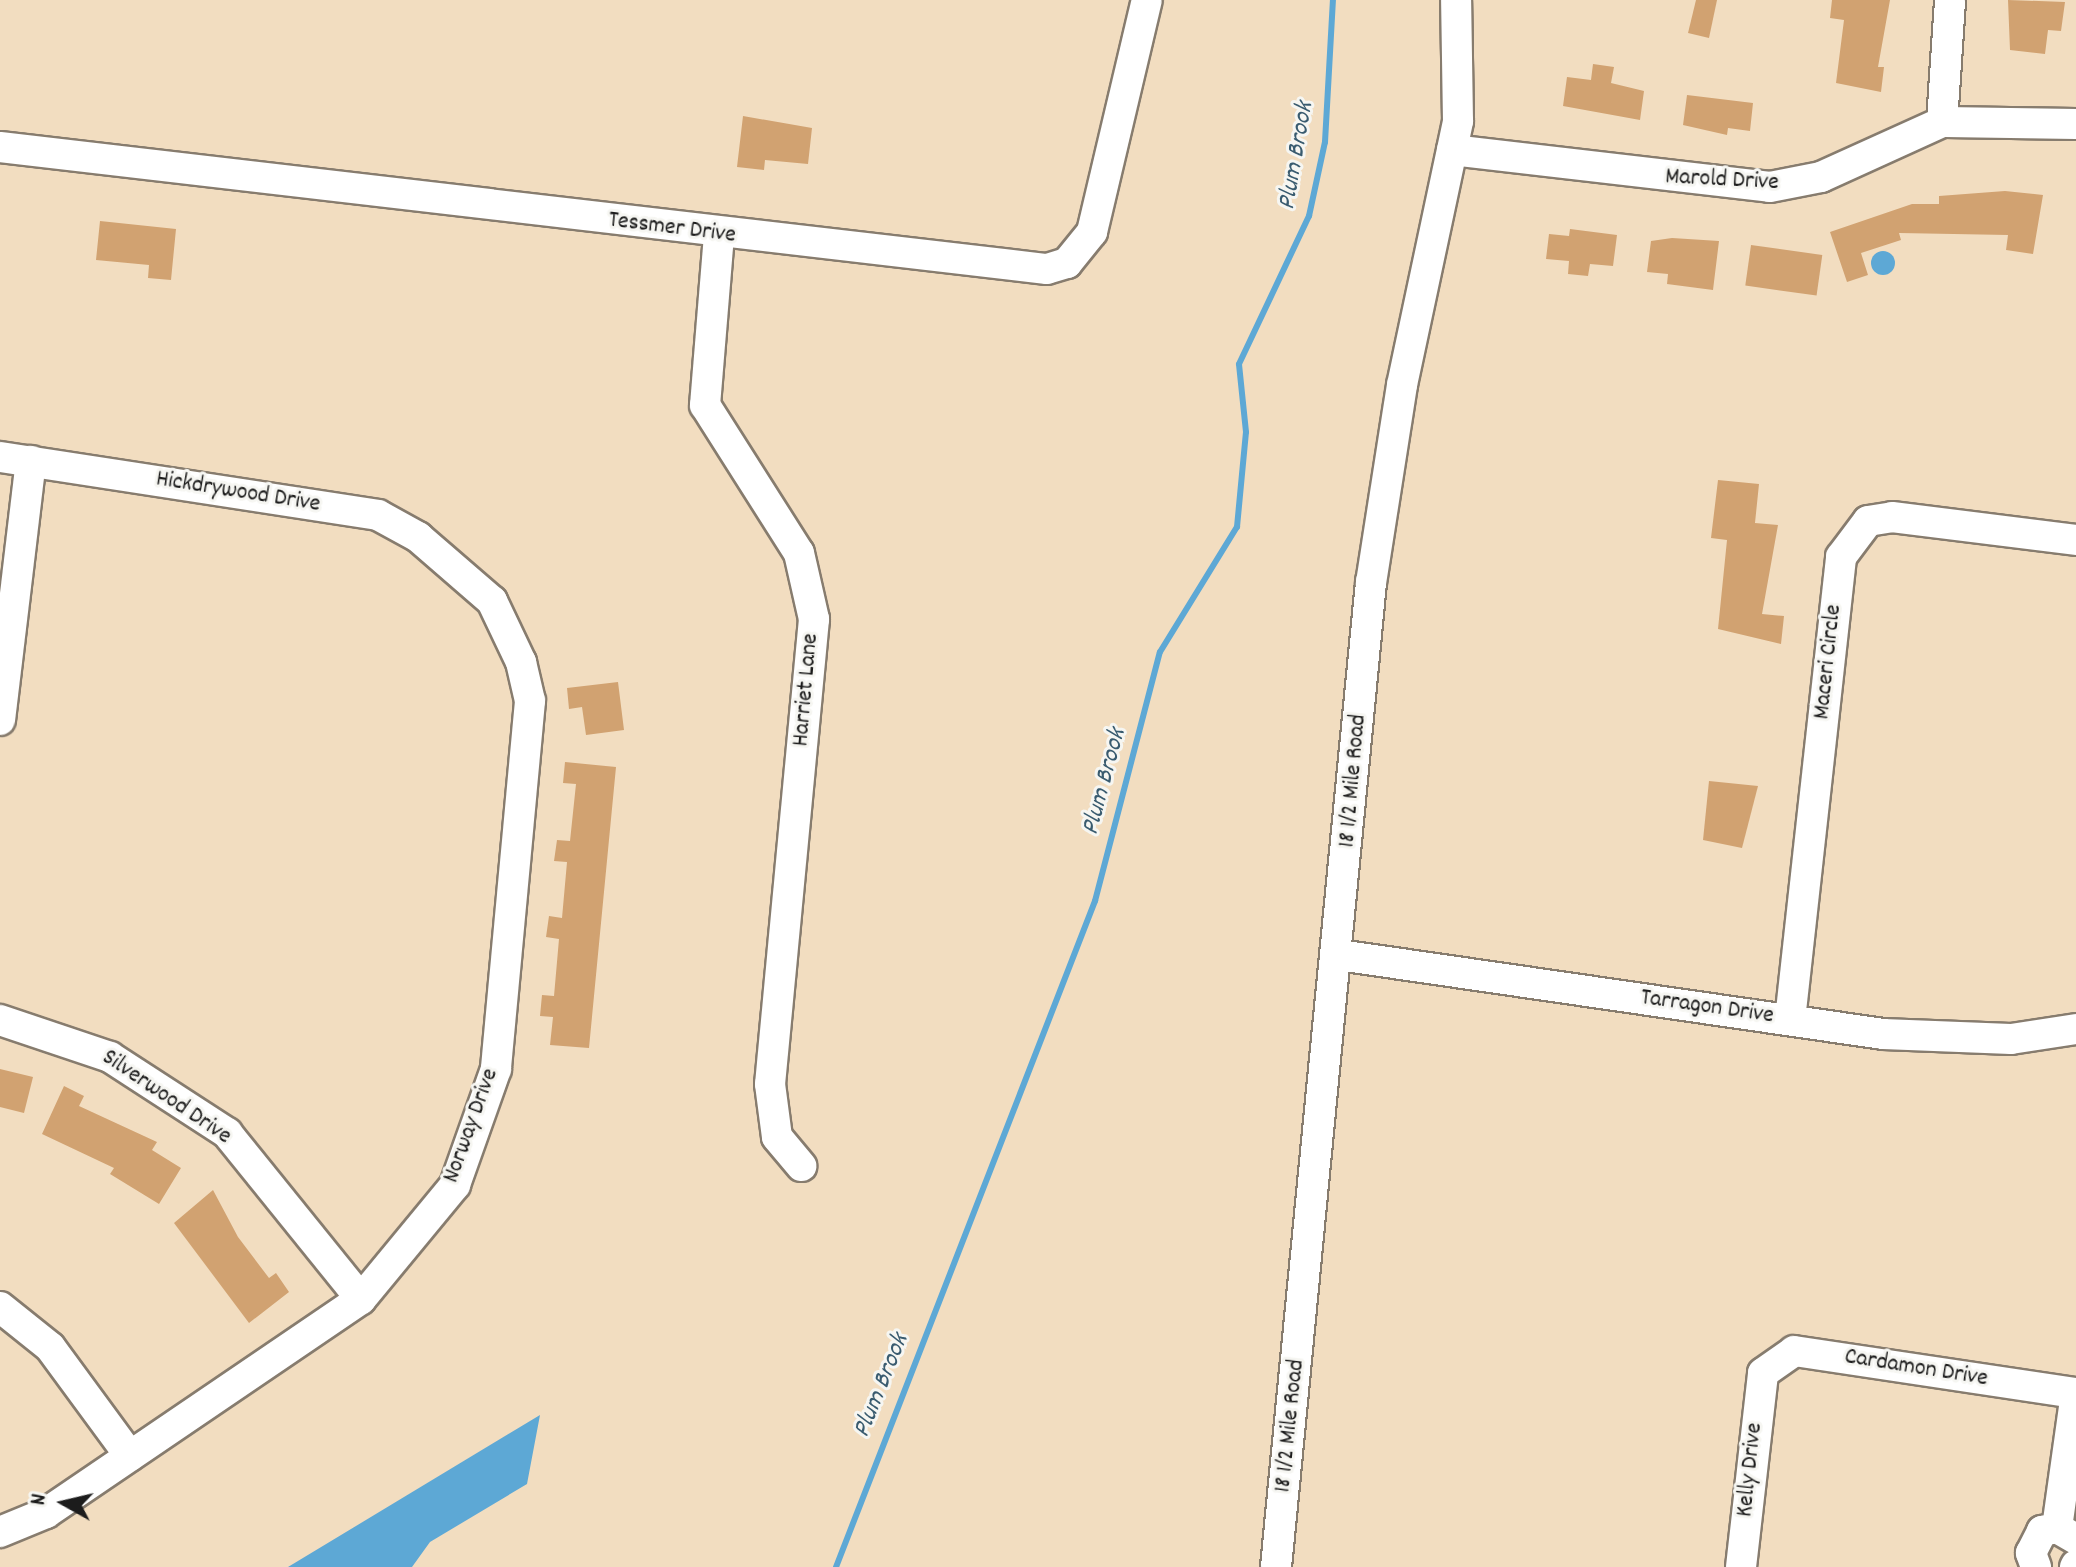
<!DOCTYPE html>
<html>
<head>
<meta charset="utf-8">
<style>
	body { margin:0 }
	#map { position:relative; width:2076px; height:1567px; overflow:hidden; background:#f2ddc0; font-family:Dekko,sans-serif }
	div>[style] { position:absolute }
	.water>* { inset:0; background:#5da8d5 }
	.round { border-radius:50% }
	.stream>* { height:6px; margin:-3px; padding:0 3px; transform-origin:3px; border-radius:3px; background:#5da8d5 }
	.building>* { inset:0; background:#d1a271; transform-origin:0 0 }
	.roads { filter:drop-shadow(2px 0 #877c6e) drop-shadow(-2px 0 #877c6e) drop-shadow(0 2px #877c6e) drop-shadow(0 -2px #877c6e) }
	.minor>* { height:30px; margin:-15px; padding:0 15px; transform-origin:15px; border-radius:15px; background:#fff }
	span { translate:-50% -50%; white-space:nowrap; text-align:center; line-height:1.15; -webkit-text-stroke:6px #f6f6f2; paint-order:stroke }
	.street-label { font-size:24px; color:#1c1c1c }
	.water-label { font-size:26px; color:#395b6f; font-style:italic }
	.north { position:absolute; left:24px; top:1463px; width:80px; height:80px; -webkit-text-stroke:6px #f6f6f2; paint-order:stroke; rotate:278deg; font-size:22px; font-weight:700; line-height:32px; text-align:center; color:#1c1c1c }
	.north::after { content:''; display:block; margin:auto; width:28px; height:36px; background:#1c1c1c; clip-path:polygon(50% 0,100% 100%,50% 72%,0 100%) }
</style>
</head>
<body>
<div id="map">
	<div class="water">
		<i class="round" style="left:1871px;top:251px;width:24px;height:24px"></i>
		<i style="clip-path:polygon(540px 1415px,527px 1484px,430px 1542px,412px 1567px,288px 1567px)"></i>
	</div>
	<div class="stream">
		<i style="left:836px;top:1567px;width:715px;rotate:-68.75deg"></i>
		<i style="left:1095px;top:901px;width:257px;rotate:-75.4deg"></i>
		<i style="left:1160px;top:652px;width:147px;rotate:-58.4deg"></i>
		<i style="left:1237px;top:527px;width:95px;rotate:-84.6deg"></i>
		<i style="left:1246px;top:432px;width:68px;rotate:-95.9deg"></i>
		<i style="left:1239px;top:364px;width:164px;rotate:-64.7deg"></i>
		<i style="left:1309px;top:216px;width:76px;rotate:-77.8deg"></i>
		<i style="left:1325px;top:142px;width:142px;rotate:-86.8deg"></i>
	</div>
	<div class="building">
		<i style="clip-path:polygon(1696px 0,1717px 0,1709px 38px,1688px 33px)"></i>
		<i style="clip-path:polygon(1832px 0,1890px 0,1878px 67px,1884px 67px,1881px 92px,1836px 83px,1844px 20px,1830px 18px)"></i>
		<i style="clip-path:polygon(2008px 0,2065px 2px,2061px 31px,2048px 30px,2045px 54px,2010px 50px)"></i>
		<i style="clip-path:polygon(1593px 64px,1614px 67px,1611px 83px,1644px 91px,1640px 120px,1563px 106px,1567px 77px,1591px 80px)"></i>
		<i style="clip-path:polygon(1687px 95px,1753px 103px,1750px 131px,1728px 128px,1727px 135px,1683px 125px)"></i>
		<i style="clip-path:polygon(743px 116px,812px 128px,808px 164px,765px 160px,764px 170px,737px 167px)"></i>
		<i style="clip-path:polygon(2005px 191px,2043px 195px,2033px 254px,2006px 250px,2008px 235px,1899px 233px,1901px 240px,1861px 253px,1868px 275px,1847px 282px,1830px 232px,1912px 204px,1939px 204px,1939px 196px)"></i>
		<i style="clip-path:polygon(100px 221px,176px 229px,171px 280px,148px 278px,149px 265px,96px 260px)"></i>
		<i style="clip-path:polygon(1570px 229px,1617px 235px,1613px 266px,1590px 264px,1588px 276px,1568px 274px,1569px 261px,1546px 259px,1549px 234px,1569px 236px)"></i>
		<i style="clip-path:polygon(1672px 238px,1719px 241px,1713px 290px,1667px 284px,1668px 274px,1647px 272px,1651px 241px)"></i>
		<i style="left:1751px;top:245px;width:72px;height:41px;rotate:8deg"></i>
		<i style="clip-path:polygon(1718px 480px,1759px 484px,1755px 523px,1778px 525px,1762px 614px,1784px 616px,1781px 644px,1718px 629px,1727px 540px,1711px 538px)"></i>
		<i style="clip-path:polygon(618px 682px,624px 730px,586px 735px,582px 707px,569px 709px,567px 688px)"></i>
		<i style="clip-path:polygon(565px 762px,616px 767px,589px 1048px,550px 1045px,553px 1017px,540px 1016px,542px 995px,554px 996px,559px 939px,546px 937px,549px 916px,562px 918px,567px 862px,554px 861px,557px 840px,570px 841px,576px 784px,563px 783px)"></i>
		<i style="clip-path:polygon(1709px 781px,1758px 786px,1742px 848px,1703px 840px)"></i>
		<i style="clip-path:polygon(0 1069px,33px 1077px,24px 1113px,0 1107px)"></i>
		<i style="clip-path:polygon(64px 1086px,84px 1096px,79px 1106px,157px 1142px,152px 1150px,181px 1168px,159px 1204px,110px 1174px,114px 1168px,42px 1134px)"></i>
		<i style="clip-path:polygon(213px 1190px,238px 1237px,269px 1278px,276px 1273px,289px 1292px,249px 1323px,174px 1223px)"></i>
	</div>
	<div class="roads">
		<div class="minor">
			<i style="left:1942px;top:122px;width:122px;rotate:-86.2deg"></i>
			<i style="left:0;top:147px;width:1054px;rotate:6.65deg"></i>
			<i style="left:1047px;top:269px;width:21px;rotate:-17deg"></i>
			<i style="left:1067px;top:263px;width:40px;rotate:-51deg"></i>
			<i style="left:1092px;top:232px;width:238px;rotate:-76.7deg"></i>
			<i style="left:1452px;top:150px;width:320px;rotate:6.6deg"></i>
			<i style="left:1770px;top:187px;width:52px;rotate:-11.1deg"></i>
			<i style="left:1821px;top:177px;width:133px;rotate:-24.4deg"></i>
			<i style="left:1942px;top:122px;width:134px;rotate:0.9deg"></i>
			<i style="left:719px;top:235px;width:171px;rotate:94.7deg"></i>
			<i style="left:705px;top:405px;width:175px;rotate:57.6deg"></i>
			<i style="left:799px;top:553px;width:68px;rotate:77.2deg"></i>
			<i style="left:814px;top:619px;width:467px;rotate:95.4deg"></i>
			<i style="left:770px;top:1084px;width:53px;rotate:82.5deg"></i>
			<i style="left:777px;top:1137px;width:38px;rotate:50deg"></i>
			<i style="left:0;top:457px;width:382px;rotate:8.7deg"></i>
			<i style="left:378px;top:515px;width:46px;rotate:28.8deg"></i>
			<i style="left:418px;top:537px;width:98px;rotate:40.9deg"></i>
			<i style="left:492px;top:601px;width:68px;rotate:64.6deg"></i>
			<i style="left:521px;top:662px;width:40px;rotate:77deg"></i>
			<i style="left:530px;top:701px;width:370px;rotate:95.3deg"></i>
			<i style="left:496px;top:1069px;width:123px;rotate:109.5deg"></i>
			<i style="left:455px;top:1185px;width:148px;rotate:129.5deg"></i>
			<i style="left:361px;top:1299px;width:381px;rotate:145.8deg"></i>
			<i style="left:46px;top:1513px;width:50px;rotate:157.6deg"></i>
			<i style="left:0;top:720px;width:261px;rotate:-83.2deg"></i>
			<i style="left:1339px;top:955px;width:550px;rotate:8.26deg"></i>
			<i style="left:1883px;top:1034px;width:128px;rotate:2.2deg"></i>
			<i style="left:2011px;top:1039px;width:66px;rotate:-8.7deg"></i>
			<i style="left:0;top:1020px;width:116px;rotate:18.6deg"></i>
			<i style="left:110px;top:1057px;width:140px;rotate:33deg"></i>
			<i style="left:227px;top:1133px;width:213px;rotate:51.1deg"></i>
			<i style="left:1790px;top:1020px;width:466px;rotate:-83.7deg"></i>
			<i style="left:1841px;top:557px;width:45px;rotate:-53.1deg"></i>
			<i style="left:1868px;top:521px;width:24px;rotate:-9deg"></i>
			<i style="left:1892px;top:517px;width:185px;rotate:7.1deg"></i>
			<i style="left:0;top:1307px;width:64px;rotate:38.7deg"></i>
			<i style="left:50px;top:1347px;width:135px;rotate:53.7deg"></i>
			<i style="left:2057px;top:1528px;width:136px;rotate:-82deg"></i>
			<i style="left:1276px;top:1567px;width:989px;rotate:-84.49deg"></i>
			<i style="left:1371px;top:583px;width:200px;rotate:-81.1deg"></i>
			<i style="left:1402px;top:385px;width:270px;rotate:-78deg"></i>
			<i style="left:1458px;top:121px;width:121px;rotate:-90.9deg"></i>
			<i style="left:1741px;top:1567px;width:195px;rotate:-83.5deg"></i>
			<i style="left:1763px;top:1373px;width:38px;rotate:-35deg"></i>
			<i style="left:1794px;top:1351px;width:285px;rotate:8.5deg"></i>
			<i style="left:2036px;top:1567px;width:15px;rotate:-110deg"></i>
			<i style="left:2031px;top:1553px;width:25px;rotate:-63deg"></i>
			<i style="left:2042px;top:1531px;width:15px;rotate:-11deg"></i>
			<i style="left:2057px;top:1528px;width:22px;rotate:30deg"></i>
			<i style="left:2075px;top:1567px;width:2px;rotate:-63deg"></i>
		</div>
	</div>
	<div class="street-label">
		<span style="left:1722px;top:181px;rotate:3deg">Marold Drive</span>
		<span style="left:672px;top:229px;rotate:7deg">Tessmer Drive</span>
		<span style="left:238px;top:493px;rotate:9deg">Hickdrywood Drive</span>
		<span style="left:1829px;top:662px;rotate:-84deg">Maceri Circle</span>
		<span style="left:807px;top:690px;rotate:-85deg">Harriet Lane</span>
		<span style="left:1354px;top:781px;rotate:-85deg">18 1/2 Mile Road</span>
		<span style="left:1707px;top:1008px;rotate:8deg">Tarragon Drive</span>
		<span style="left:166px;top:1098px;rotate:34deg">Silverwood Drive</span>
		<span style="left:472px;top:1126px;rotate:-70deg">Norway Drive</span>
		<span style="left:1916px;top:1369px;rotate:9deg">Cardamon Drive</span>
		<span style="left:1291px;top:1426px;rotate:-84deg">18 1/2 Mile Road</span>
		<span style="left:1751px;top:1470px;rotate:-84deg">Kelly Drive</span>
	</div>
	<div class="water-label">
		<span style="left:1297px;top:156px;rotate:-80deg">Plum Brook</span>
		<span style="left:1105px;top:782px;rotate:-75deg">Plum Brook</span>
		<span style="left:882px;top:1386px;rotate:-68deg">Plum Brook</span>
	</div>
	<div class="north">N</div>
</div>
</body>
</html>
